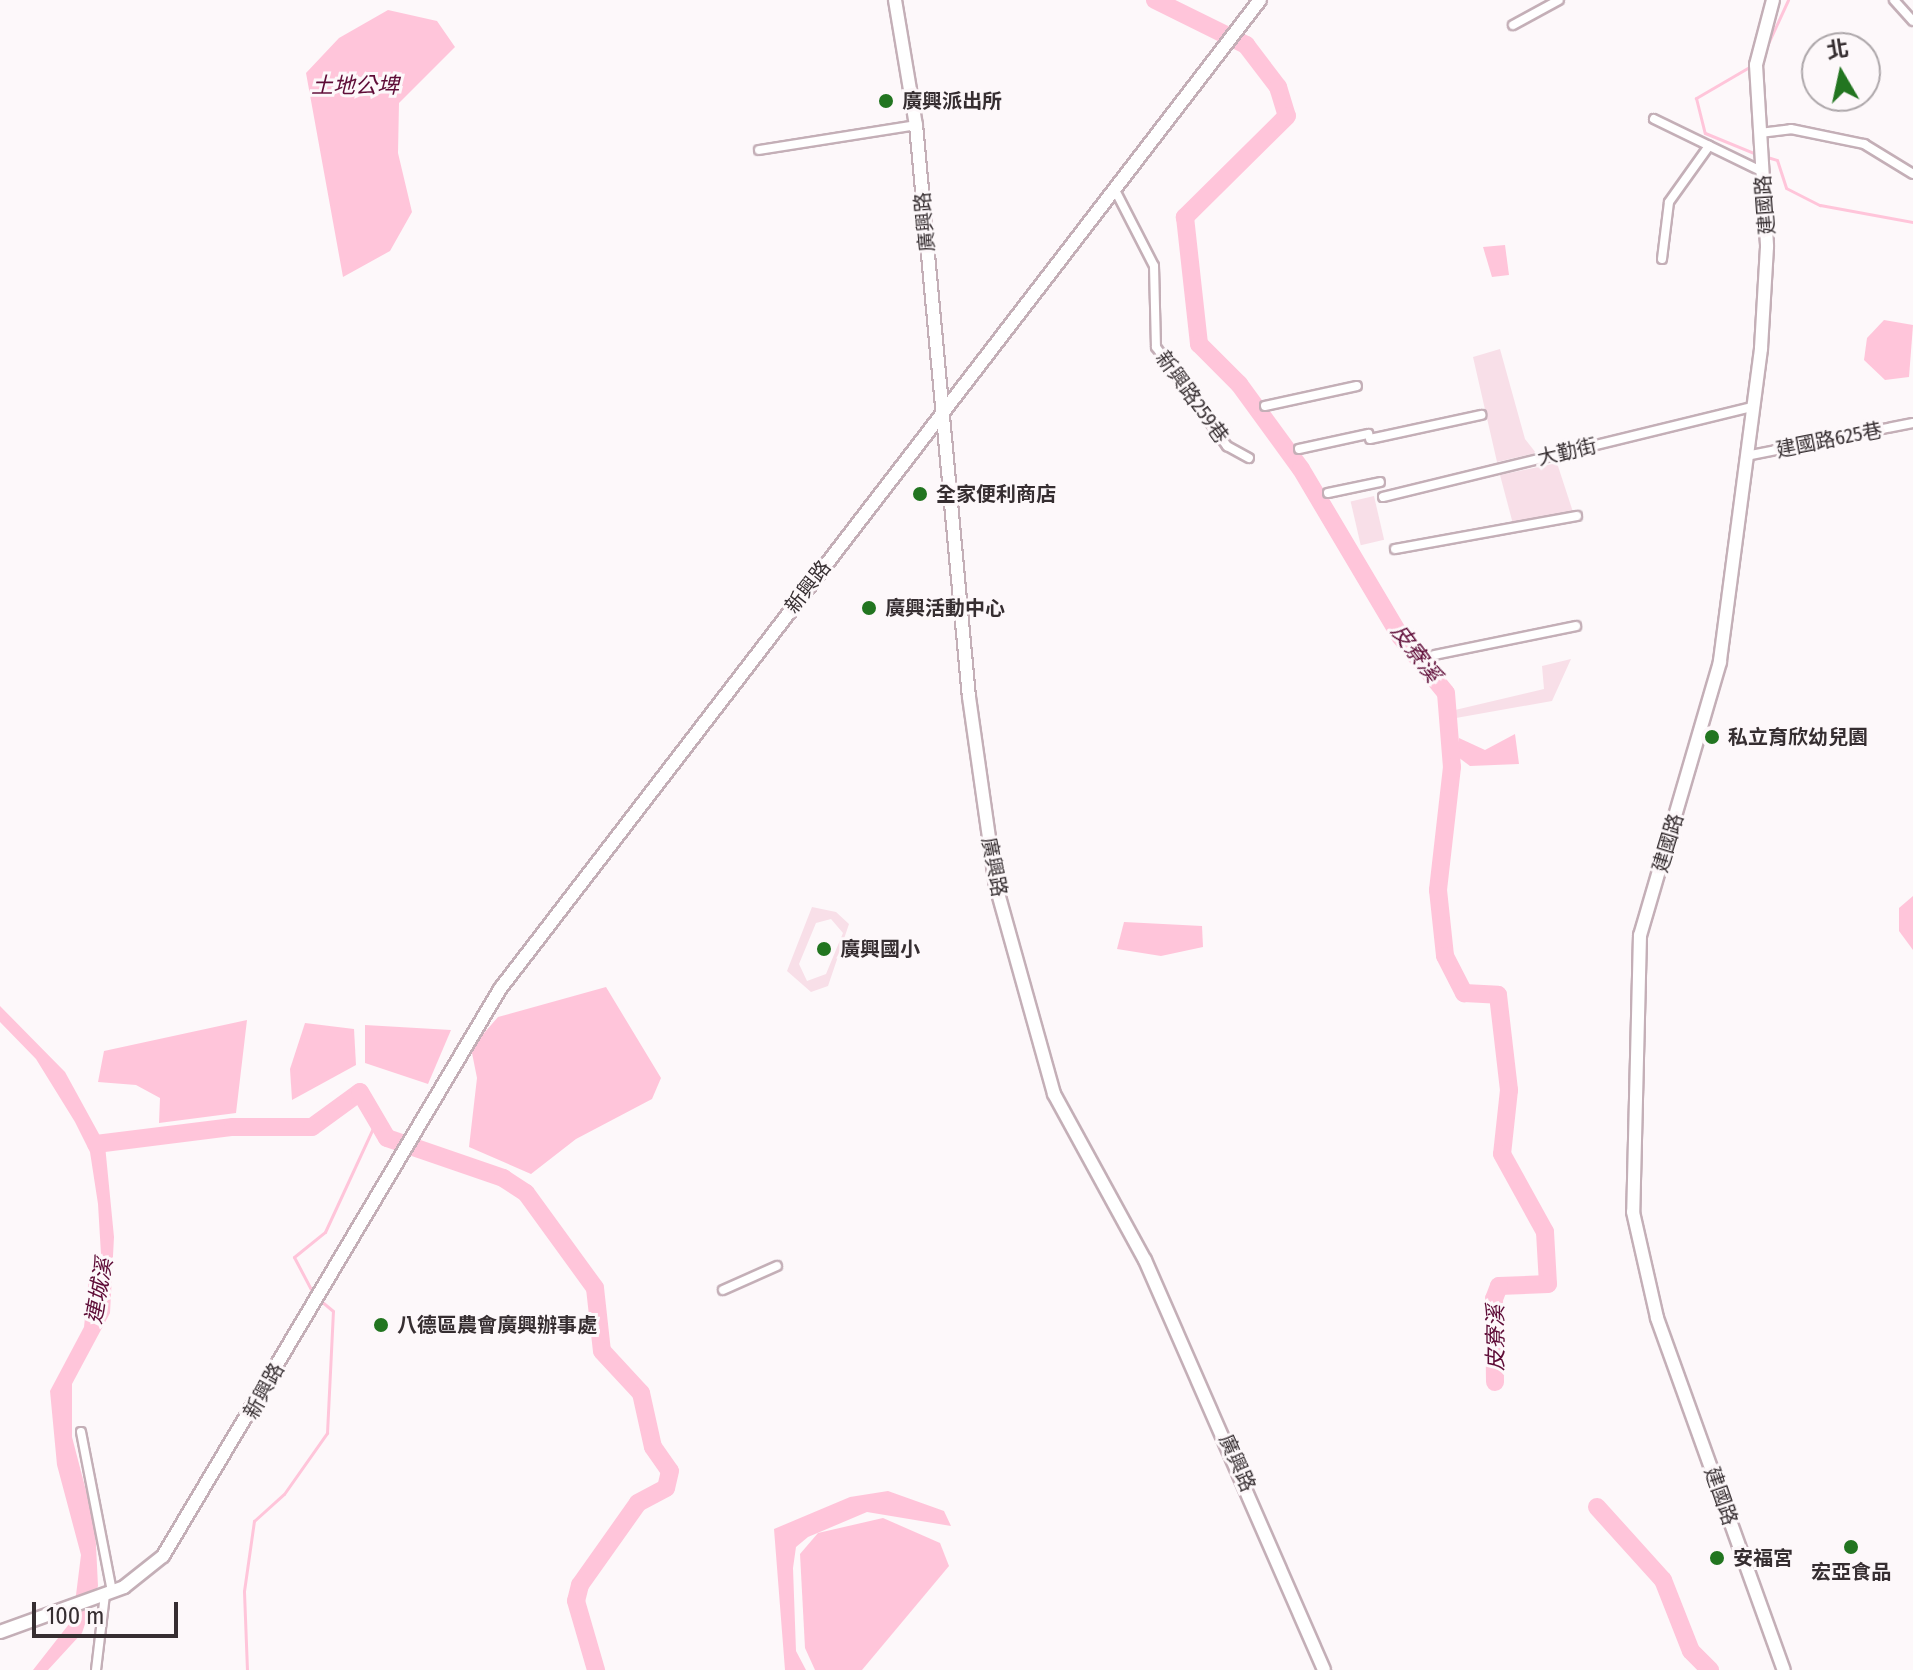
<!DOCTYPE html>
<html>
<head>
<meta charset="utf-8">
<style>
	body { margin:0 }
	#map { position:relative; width:1913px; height:1670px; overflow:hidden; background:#fdf8fa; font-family:"Fira Sans Condensed","Noto Sans TC",sans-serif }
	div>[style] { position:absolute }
	.green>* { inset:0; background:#f8dfe8; transform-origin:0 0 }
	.water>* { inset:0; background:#ffc5da }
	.stream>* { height:3px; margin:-1.5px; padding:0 1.5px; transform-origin:1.5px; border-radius:1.5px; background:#ffc5da }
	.river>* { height:18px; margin:-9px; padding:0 9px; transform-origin:9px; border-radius:9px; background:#ffc5da }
	.roads { filter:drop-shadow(2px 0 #c4afb7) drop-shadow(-2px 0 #c4afb7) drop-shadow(0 2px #c4afb7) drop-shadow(0 -2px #c4afb7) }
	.street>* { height:8px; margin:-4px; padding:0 4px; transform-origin:4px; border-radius:4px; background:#fff }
	.secondary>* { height:12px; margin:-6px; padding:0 6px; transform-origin:6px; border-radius:6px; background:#fff }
	.dots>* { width:22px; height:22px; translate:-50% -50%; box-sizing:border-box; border:4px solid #fdf8fa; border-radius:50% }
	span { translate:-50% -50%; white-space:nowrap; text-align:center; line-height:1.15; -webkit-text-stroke:6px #fdf8fa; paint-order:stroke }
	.poi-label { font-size:20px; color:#362e31; font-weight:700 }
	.left { translate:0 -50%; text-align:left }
	.street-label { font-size:20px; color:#362e31 }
	.water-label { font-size:22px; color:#5e0c37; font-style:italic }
	.north { position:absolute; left:1801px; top:32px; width:80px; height:80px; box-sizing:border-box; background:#fdf8fa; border:2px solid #ada7aa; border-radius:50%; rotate:351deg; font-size:22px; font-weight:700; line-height:32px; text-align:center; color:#362e31 }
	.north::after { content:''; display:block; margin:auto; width:28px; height:36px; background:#227520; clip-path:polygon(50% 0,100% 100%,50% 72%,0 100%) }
	.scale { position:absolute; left:32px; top:1602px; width:146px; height:36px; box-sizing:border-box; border:4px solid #362e31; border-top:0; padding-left:10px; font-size:24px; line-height:28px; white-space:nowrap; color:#362e31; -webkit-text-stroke:6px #fdf8fa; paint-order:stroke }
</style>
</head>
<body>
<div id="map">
	<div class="green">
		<i style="clip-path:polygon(1500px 349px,1525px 439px,1536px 453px,1497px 462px,1473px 357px)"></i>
		<i style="clip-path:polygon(1557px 463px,1573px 512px,1513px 524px,1500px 475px)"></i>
		<i style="left:1374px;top:496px;width:45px;height:24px;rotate:77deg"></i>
		<i style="clip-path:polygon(1571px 659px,1552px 701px,1456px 718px,1455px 710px,1544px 689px,1542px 666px)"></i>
		<i style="clip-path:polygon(evenodd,812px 907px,836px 912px,849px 924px,828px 986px,811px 992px,787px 971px,812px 907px,831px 919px,843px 933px,826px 974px,807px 981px,799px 964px,816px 923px,831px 919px)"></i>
	</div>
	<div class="water">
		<i style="clip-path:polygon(388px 10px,437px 21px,455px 47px,399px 103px,398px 153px,412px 212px,390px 251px,343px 277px,306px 73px,339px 38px)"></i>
		<i style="clip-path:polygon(1505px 245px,1509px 275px,1492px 277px,1483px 247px)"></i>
		<i style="clip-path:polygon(1884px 320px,1913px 325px,1909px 377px,1885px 380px,1864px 360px,1867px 338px)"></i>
		<i style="clip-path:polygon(1515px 734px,1519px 764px,1470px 766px,1458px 757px,1459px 738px,1485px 750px)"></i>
		<i style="clip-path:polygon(1913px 896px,1913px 950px,1899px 931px,1899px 908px)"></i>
		<i style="clip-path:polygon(1124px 922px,1202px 926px,1203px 947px,1161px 956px,1117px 949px)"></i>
		<i style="clip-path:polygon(606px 987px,661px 1078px,652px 1099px,576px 1139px,531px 1174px,469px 1147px,477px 1078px,471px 1048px,498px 1017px)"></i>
		<i style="clip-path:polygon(0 1006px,65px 1072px,105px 1145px,114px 1237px,110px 1313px,72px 1384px,72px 1437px,95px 1525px,98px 1586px,82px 1633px,48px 1670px,33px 1670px,73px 1619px,81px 1555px,57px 1465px,50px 1391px,84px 1327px,89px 1279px,102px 1271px,98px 1204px,90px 1152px,75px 1122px,36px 1059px,0 1022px)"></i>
		<i style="clip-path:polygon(247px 1020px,236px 1113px,159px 1123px,160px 1098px,136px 1085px,98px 1082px,104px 1051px)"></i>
		<i style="clip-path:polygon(305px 1023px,354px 1029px,356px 1065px,292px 1100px,290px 1069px)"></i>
		<i style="clip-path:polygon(365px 1025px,451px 1030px,428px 1084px,365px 1063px)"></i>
		<i style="clip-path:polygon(888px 1491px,944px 1511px,951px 1526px,867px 1512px,808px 1537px,796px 1547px,793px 1568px,796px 1651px,806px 1670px,785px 1670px,774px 1529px,850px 1497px)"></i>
		<i style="clip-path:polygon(883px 1518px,940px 1543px,949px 1566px,862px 1670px,815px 1670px,805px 1648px,800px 1554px,818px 1533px)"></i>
	</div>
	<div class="stream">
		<i style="left:1766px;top:48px;width:53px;rotate:-65.4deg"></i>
		<i style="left:1751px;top:66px;width:64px;rotate:149.8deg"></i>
		<i style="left:1696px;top:98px;width:36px;rotate:76deg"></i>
		<i style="left:1705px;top:133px;width:55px;rotate:22.4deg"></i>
		<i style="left:1767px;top:157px;width:10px;rotate:17deg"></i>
		<i style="left:1777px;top:160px;width:29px;rotate:72deg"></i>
		<i style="left:1786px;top:188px;width:38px;rotate:27deg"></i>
		<i style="left:1820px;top:205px;width:95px;rotate:10.4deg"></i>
		<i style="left:314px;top:1295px;width:43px;rotate:-117.8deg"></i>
		<i style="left:294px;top:1257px;width:40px;rotate:-39deg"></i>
		<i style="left:325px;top:1232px;width:119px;rotate:-65.2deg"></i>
		<i style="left:247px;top:1670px;width:79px;rotate:-92.2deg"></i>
		<i style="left:244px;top:1591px;width:71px;rotate:-81.9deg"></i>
		<i style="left:254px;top:1521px;width:40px;rotate:-42deg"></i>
		<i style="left:284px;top:1494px;width:75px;rotate:-54.8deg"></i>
		<i style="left:327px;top:1433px;width:122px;rotate:-87.2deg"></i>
		<i style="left:333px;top:1311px;width:17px;rotate:-140deg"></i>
	</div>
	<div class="river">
		<i style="left:1155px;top:0;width:102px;rotate:26.3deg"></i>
		<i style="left:1246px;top:45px;width:53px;rotate:52.7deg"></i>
		<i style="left:1278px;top:87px;width:30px;rotate:73deg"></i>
		<i style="left:1287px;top:116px;width:144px;rotate:135.3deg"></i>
		<i style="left:1185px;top:217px;width:128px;rotate:83.7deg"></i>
		<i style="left:1199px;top:344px;width:57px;rotate:45deg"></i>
		<i style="left:1239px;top:384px;width:105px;rotate:53.9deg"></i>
		<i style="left:1301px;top:469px;width:194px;rotate:59.3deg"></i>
		<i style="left:1400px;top:636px;width:73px;rotate:51.1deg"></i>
		<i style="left:1446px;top:693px;width:74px;rotate:85.4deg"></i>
		<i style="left:1452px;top:767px;width:124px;rotate:96.5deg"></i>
		<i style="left:1438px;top:890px;width:66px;rotate:83.9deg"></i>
		<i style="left:1445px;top:956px;width:42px;rotate:62.8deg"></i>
		<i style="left:1464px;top:993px;width:34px;rotate:3deg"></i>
		<i style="left:1498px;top:995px;width:96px;rotate:83.4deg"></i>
		<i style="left:1509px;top:1090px;width:64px;rotate:96.2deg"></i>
		<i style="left:1502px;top:1154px;width:89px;rotate:61.1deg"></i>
		<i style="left:1545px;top:1232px;width:52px;rotate:86.7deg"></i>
		<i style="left:1548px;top:1284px;width:49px;rotate:177.7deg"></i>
		<i style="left:1499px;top:1286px;width:14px;rotate:111deg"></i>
		<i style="left:1494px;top:1299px;width:83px;rotate:89.3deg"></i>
		<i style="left:96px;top:1144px;width:138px;rotate:-7.1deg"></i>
		<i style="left:233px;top:1127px;width:79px"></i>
		<i style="left:312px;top:1127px;width:59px;rotate:-36.1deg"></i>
		<i style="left:360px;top:1092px;width:53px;rotate:59.6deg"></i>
		<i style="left:387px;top:1138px;width:123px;rotate:19deg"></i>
		<i style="left:503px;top:1178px;width:27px;rotate:33deg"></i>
		<i style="left:526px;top:1193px;width:117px;rotate:54deg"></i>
		<i style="left:595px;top:1288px;width:63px;rotate:83.7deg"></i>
		<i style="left:602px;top:1351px;width:57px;rotate:47.1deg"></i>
		<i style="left:641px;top:1393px;width:55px;rotate:77.5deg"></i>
		<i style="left:653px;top:1447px;width:29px;rotate:55deg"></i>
		<i style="left:670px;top:1471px;width:17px;rotate:103deg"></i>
		<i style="left:666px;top:1488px;width:32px;rotate:152deg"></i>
		<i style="left:638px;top:1503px;width:100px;rotate:125.3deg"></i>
		<i style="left:580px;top:1585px;width:16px;rotate:104deg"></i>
		<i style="left:576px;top:1601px;width:72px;rotate:73.8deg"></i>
		<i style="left:1597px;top:1507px;width:98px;rotate:47.9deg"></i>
		<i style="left:1663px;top:1580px;width:76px;rotate:68.5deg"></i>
		<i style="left:1691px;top:1651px;width:27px;rotate:45deg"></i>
	</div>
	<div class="roads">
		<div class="street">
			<i style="left:1894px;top:0;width:28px;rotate:48deg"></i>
			<i style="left:1513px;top:25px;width:52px;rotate:-28.5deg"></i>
			<i style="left:1654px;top:119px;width:121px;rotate:25.9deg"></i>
			<i style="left:1760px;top:133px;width:31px;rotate:-7deg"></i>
			<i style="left:1791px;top:129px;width:75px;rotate:11.6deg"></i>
			<i style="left:1864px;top:144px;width:57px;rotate:31.5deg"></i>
			<i style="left:759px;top:150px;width:159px;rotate:-9deg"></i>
			<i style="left:1115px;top:190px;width:85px;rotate:62.8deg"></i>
			<i style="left:1154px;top:266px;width:81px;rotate:88.6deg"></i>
			<i style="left:1156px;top:347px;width:122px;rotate:54.4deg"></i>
			<i style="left:1227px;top:446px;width:25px;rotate:29deg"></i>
			<i style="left:1662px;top:259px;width:57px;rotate:-83deg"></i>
			<i style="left:1669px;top:202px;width:69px;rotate:-54.5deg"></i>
			<i style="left:1265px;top:406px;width:94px;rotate:-12.3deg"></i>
			<i style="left:1370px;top:439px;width:114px;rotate:-12.2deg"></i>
			<i style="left:1299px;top:449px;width:71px;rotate:-12.3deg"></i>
			<i style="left:1746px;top:456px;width:170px;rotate:-11.2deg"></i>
			<i style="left:1328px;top:493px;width:53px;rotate:-11.9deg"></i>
			<i style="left:1383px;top:497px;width:379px;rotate:-13.7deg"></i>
			<i style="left:1395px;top:549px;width:185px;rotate:-10.3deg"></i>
			<i style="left:1434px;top:655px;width:145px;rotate:-11.5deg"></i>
			<i style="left:723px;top:1290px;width:59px;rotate:-24deg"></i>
			<i style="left:81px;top:1432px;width:162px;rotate:79deg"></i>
			<i style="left:96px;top:1670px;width:77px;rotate:-83.2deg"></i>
		</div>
		<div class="secondary">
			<i style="left:895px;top:0;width:127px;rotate:80.5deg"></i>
			<i style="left:916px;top:125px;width:574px;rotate:84.71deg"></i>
			<i style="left:969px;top:697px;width:191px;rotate:81.9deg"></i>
			<i style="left:996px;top:886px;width:216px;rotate:74.4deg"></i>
			<i style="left:1054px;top:1094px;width:189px;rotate:61.3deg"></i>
			<i style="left:1145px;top:1260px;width:447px;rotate:66.4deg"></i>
			<i style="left:1773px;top:0;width:67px;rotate:104.7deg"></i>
			<i style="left:1756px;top:65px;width:182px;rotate:86.5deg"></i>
			<i style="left:1767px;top:247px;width:102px;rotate:93.4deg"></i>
			<i style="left:1761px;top:349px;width:316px;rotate:97.5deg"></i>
			<i style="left:1720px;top:662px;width:284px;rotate:106.3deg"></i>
			<i style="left:1640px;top:935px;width:277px;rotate:91.4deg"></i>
			<i style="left:1633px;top:1212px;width:109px;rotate:77.2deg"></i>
			<i style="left:1657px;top:1318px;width:374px;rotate:70.2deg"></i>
			<i style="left:0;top:1632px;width:132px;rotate:-19.9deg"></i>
			<i style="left:124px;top:1587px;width:50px;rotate:-38.5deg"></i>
			<i style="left:163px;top:1556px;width:660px;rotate:-59.27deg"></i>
			<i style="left:500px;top:989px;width:1247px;rotate:-52.46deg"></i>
		</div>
	</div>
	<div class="dots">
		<i style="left:886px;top:101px;background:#227520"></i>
		<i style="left:920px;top:494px;background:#227520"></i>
		<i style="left:869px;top:608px;background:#227520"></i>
		<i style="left:1712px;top:737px;background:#227520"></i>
		<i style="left:824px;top:949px;background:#227520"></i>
		<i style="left:381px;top:1325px;background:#227520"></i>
		<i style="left:1851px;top:1547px;background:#227520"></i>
		<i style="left:1717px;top:1558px;background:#227520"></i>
	</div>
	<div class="poi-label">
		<span class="left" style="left:902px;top:101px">廣興派出所</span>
		<span class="left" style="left:936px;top:494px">全家便利商店</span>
		<span class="left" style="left:885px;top:608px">廣興活動中心</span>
		<span class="left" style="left:1728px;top:737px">私立育欣幼兒園</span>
		<span class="left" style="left:840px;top:949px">廣興國小</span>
		<span class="left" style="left:397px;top:1325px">八德區農會廣興辦事處</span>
		<span class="left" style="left:1733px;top:1558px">安福宮</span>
		<span style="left:1851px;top:1572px">宏亞食品</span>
	</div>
	<div class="street-label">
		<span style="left:1765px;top:205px;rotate:-94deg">建國路</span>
		<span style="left:925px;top:222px;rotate:-95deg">廣興路</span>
		<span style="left:1192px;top:397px;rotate:54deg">新興路259巷</span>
		<span style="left:1829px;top:440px;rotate:-11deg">建國路625巷</span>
		<span style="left:1567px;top:452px;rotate:-13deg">大勤街</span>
		<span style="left:808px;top:587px;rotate:-52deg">新興路</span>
		<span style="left:1668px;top:843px;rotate:-73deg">建國路</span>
		<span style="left:994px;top:867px;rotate:79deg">廣興路</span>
		<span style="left:264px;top:1391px;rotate:-61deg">新興路</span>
		<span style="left:1237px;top:1463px;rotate:66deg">廣興路</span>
		<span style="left:1721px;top:1496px;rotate:71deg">建國路</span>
	</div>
	<div class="water-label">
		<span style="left:355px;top:86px">土地公埤</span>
		<span style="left:1416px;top:653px;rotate:53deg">皮寮溪</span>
		<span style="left:99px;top:1291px;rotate:-80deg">連城溪</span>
		<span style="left:1496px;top:1338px;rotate:-90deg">皮寮溪</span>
	</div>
	<div class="north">北</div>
	<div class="scale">100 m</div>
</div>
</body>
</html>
